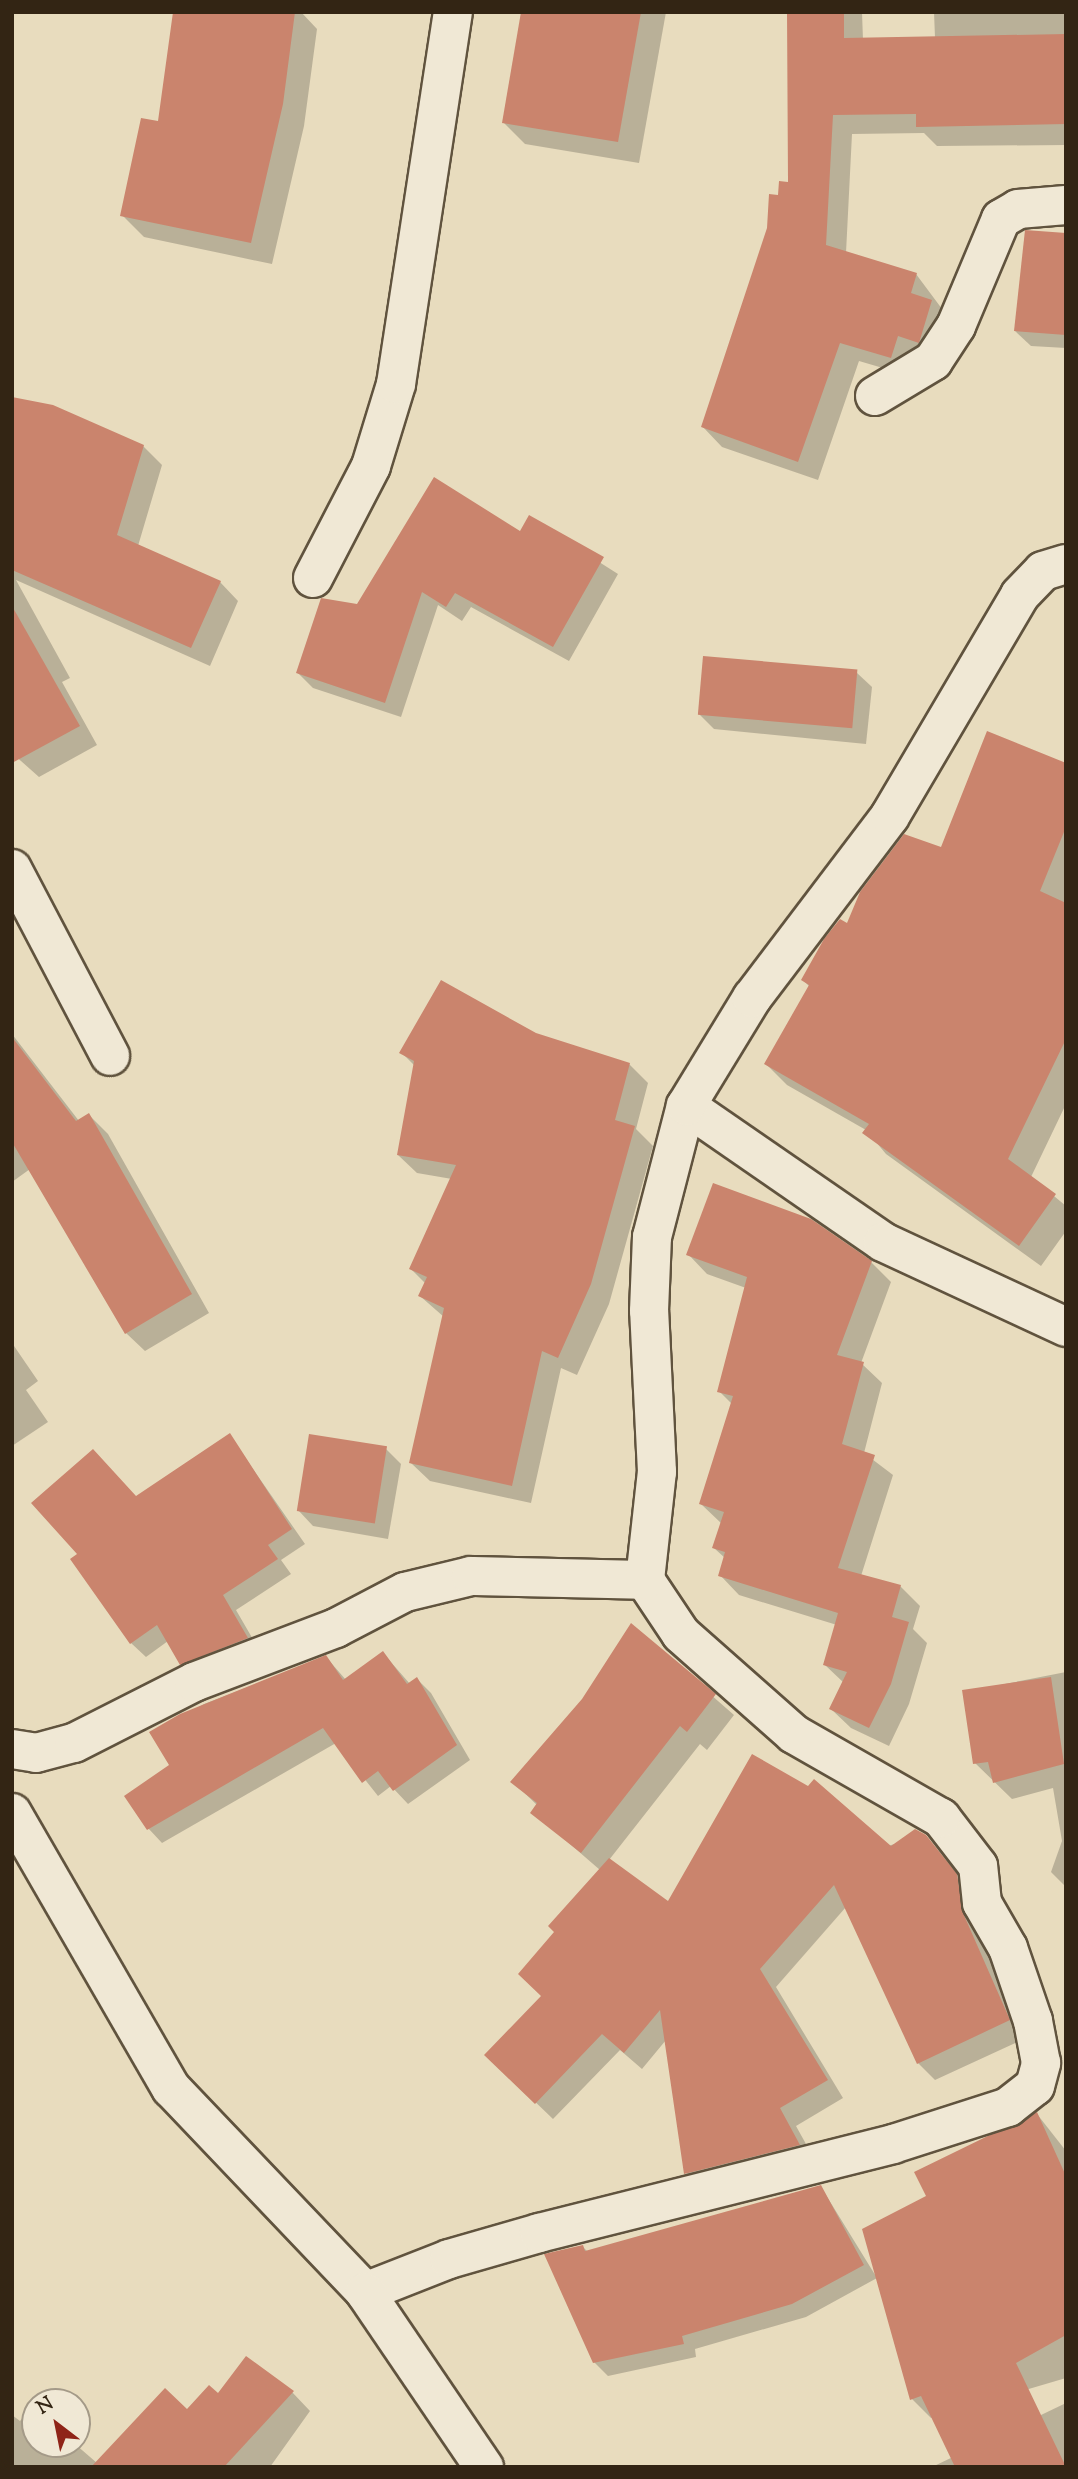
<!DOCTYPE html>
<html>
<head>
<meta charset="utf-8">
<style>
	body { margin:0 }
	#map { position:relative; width:1078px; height:2479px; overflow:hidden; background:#e8dcbe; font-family:"Sorts Mill Goudy",serif }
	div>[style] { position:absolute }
	.shadow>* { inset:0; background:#0003 }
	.building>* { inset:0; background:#ca846d; transform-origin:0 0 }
	.roads { filter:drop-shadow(2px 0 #60533e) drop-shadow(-2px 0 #60533e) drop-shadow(0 2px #60533e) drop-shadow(0 -2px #60533e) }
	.minor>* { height:38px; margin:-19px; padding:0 19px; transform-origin:19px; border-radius:19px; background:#f0e8d5 }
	span { translate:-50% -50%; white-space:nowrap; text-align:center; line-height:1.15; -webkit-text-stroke:6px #f0e8d5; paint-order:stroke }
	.frame { position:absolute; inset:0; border:14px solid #332514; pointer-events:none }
	.north { position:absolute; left:21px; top:2388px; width:70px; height:70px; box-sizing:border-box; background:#f0e8d5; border:2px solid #a49a88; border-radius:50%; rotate:328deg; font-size:19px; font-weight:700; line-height:28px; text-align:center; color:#332514 }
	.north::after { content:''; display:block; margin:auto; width:24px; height:32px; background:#8f2418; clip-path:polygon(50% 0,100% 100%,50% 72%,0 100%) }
</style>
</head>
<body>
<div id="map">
	<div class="shadow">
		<i style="clip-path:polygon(175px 12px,301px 12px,317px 29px,304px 126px,272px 264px,144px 237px,122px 215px,160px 123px)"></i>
		<i style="clip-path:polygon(523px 12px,666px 12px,639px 163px,525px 144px,503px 122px)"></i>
		<i style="clip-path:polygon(789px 12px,862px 12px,863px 40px,935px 38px,934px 12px,1066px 12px,1066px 145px,937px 146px,924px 133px,852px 134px,846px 253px,916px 274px,951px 321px,910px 376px,859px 361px,818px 480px,722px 447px,703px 427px,779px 196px,790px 183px)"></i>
		<i style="clip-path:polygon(1066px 234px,1066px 348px,1031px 346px,1015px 331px)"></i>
		<i style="clip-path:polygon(12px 399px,143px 446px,162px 465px,138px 546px,220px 582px,238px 601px,210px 666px,16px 580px,70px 678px,62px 682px,97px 745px,39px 777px,12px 753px)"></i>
		<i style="clip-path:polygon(530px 518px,618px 574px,569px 661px,471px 607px,462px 621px,438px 605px,401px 717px,313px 688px,298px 673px,358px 606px,521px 533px)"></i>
		<i style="clip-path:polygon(856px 672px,872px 687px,866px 744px,714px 729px,699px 714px)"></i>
		<i style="clip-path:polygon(1066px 764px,1066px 1104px,1031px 1177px,1066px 1206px,1066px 1231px,1041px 1266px,886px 1154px,866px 1130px,787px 1085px,766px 1064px,810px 987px,803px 980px,848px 925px,942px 850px)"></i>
		<i style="clip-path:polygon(12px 1034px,79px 1121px,89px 1115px,108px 1134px,209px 1313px,145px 1351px,126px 1333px,30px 1169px,12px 1182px)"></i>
		<i style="clip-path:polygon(535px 1035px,629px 1064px,648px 1083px,636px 1129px,653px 1146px,609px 1304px,577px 1375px,561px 1368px,531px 1503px,430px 1481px,411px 1463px,444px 1317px,420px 1296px,426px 1284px,411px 1269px,452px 1179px,417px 1173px,398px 1155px,415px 1066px,401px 1052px)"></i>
		<i style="clip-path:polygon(688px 1254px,871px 1262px,891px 1282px,861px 1363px,882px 1383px,864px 1453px,893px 1475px,861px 1576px,900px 1586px,920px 1606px,913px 1629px,927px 1643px,909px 1704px,889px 1746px,851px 1728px,831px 1709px,844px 1683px,825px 1665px,837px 1625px,739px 1595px,720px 1575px,725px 1558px,714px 1548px,722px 1524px,701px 1504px,733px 1405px,719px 1391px,746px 1288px,707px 1274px)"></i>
		<i style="clip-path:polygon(12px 1343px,38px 1381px,26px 1390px,48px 1422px,12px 1446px)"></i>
		<i style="clip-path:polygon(230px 1436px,305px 1544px,281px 1560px,291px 1574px,236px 1610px,261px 1653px,196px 1678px,168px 1641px,146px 1657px,131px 1643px,136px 1498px)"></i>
		<i style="clip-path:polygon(386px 1449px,401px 1464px,388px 1539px,313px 1526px,298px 1510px)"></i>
		<i style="clip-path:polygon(631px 1625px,734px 1715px,707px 1750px,700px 1744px,609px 1860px,668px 1904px,925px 1836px,973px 1893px,979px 1932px,1026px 2038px,935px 2080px,918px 2063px,846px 1907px,776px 1987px,843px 2098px,796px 2126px,816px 2162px,703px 2190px,686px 2173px,666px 2040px,642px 2069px,620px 2050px,553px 2119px,504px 2072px,543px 1997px,556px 1933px,600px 1870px,533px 1812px,538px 1806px,513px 1782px,583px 1700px)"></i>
		<i style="clip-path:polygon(383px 1653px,410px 1684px,417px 1679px,431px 1693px,470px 1760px,408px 1804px,391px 1786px,378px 1796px,336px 1743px,162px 1843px,148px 1828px,171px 1766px,152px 1733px,204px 1704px,326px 1657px,346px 1680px)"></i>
		<i style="clip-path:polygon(1066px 1672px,1066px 1887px,1051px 1872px,1062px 1841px,1053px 1788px,1012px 1799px,975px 1763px,964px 1692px)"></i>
		<i style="clip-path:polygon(1037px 2114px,1066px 2151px,1066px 2378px,931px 2418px,912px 2399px,928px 2196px)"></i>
		<i style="clip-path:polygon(821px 2187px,877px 2278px,806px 2317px,695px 2349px,696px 2357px,608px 2376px,594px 2362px,582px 2246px,588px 2252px)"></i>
		<i style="clip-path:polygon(292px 2392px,310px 2411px,270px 2467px,12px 2467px,12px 2415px,20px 2421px,29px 2410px,35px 2415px,35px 2444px,75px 2444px,97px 2463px,218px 2396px)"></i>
		<i style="clip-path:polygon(1066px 2403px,1066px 2467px,932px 2467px)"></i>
	</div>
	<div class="building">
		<i style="clip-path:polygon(173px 12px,295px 12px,283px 104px,251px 243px,120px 216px,141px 118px,158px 121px)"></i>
		<i style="clip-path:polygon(521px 12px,641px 12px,618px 142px,502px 123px)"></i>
		<i style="clip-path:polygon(787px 12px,844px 12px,844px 38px,1066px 34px,1066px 124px,916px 127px,916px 114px,833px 115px,826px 245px,917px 273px,911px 293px,932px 300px,919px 343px,898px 336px,891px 358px,840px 343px,798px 462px,701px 427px,767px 228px,769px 194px,778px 195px,779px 181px,788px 182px)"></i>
		<i style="clip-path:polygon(1025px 230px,1066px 233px,1066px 335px,1014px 331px)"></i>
		<i style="clip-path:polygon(12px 397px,53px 405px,144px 445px,117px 535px,221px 581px,191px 648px,12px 570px)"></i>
		<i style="clip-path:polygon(434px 477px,520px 531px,529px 515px,604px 557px,553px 647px,455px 593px,446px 607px,422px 592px,385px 703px,296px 673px,321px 598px,357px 604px)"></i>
		<i style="clip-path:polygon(12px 606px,80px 726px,12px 763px)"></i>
		<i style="left:703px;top:656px;width:155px;height:59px;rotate:5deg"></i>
		<i style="clip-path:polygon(987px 731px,1066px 763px,1066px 827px,1040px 891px,1066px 903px,1066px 1039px,1008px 1159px,1056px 1194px,1019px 1246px,862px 1133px,869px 1124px,764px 1064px,809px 985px,801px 980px,824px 939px,840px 919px,847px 923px,860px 892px,904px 834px,941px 847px)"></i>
		<i style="clip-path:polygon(441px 980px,536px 1033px,630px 1063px,615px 1120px,635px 1126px,591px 1284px,558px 1358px,542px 1351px,512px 1486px,409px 1463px,444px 1308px,418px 1296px,427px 1277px,409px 1269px,456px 1165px,397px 1155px,414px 1061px,399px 1053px)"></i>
		<i style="clip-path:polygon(12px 1037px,76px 1121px,89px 1113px,192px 1294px,125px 1334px,12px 1142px)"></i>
		<i style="clip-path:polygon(713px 1183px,811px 1219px,872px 1261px,837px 1355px,864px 1362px,842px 1444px,875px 1455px,838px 1568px,901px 1585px,892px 1617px,909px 1622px,891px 1684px,869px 1728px,829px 1709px,847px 1672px,823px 1665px,838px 1613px,718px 1576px,725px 1552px,712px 1548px,724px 1512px,699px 1504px,733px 1396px,717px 1392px,747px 1277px,686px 1255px)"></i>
		<i style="clip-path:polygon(230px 1433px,292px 1529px,268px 1545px,278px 1559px,223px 1595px,248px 1638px,180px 1665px,157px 1625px,130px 1644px,70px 1559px,77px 1554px,31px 1503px,93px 1449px,136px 1496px)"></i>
		<i style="left:309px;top:1434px;width:79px;height:78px;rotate:9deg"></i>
		<i style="clip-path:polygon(631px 1623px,716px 1694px,687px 1732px,680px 1726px,581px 1853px,530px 1813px,537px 1803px,510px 1782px,582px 1699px)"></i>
		<i style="clip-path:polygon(383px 1651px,407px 1684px,417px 1677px,457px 1745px,393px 1791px,378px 1771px,362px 1783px,323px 1728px,147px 1830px,124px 1796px,169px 1765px,149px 1732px,180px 1714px,326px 1655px,343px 1680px)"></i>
		<i style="clip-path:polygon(1051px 1677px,1064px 1764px,993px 1783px,988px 1762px,973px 1764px,962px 1690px)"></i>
		<i style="clip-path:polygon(752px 1754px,808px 1786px,814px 1779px,891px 1846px,915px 1829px,926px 1835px,957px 1874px,963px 1913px,1010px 2020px,917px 2064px,834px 1885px,760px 1969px,828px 2080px,780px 2108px,800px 2145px,684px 2174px,660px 2010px,624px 2053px,602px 2034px,535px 2104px,484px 2055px,541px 1996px,518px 1974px,554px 1932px,548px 1926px,609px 1858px,668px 1901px)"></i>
		<i style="clip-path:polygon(1037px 2112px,1066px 2176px,1066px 2335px,1016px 2363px,1066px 2467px,955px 2467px,921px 2396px,910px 2400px,862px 2229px,926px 2196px,914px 2172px)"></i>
		<i style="clip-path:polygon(821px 2185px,864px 2265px,792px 2304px,682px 2336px,684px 2344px,593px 2363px,544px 2254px,583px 2245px,585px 2251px)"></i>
		<i style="clip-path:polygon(246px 2356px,294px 2391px,224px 2467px,91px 2467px,165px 2388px,187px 2409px,209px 2385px,218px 2393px)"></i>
	</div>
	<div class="roads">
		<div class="minor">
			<i style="left:875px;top:396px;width:68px;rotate:-31.1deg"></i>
			<i style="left:933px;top:361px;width:42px;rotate:-56.7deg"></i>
			<i style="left:956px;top:326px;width:116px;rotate:-67.2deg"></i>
			<i style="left:1001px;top:219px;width:20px;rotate:-30deg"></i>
			<i style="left:1018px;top:209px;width:48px;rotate:-4.8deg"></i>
			<i style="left:313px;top:578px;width:126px;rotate:-62.6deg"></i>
			<i style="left:371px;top:466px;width:86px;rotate:-73deg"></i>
			<i style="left:396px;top:384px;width:376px;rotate:-81.3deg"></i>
			<i style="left:12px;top:869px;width:211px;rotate:62.3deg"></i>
			<i style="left:686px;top:1106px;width:239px;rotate:34.6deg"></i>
			<i style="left:883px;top:1242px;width:202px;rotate:24.9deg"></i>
			<i style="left:12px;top:1749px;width:24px;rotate:9deg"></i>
			<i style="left:36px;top:1753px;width:39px;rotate:-15deg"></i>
			<i style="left:74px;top:1743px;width:135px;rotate:-26.9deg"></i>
			<i style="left:194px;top:1682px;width:152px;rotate:-20.8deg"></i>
			<i style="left:336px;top:1628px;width:78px;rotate:-27.6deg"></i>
			<i style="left:405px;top:1592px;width:68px;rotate:-13.6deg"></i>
			<i style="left:471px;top:1576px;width:174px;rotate:1.3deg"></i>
			<i style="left:12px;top:1813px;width:318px;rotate:60deg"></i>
			<i style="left:171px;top:2088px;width:282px;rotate:46.4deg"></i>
			<i style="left:365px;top:2292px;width:90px;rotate:-21.4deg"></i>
			<i style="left:449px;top:2259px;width:94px;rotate:-16.1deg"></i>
			<i style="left:539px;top:2233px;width:365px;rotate:-14.1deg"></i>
			<i style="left:893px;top:2144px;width:121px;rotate:-17.8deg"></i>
			<i style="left:1008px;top:2107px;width:34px;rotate:-38deg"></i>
			<i style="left:1035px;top:2086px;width:24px;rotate:-75deg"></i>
			<i style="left:1041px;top:2063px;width:43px;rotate:-100.8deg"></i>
			<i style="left:1033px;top:2021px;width:77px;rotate:-108.9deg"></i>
			<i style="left:1008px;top:1948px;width:52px;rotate:-120deg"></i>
			<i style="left:982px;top:1903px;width:37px;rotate:-96deg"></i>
			<i style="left:978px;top:1866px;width:61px;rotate:-127.6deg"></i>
			<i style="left:941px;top:1818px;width:169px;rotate:-150.3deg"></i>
			<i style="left:794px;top:1734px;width:151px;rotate:-138.5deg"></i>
			<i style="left:681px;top:1634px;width:65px;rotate:-123.7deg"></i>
			<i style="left:645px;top:1580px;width:109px;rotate:-83.7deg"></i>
			<i style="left:657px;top:1472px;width:161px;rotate:-92.8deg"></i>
			<i style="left:649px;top:1311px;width:74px;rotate:-87.7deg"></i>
			<i style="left:652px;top:1237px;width:135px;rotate:-75.5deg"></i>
			<i style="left:686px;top:1106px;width:127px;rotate:-58.6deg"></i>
			<i style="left:752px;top:998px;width:228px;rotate:-52.8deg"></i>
			<i style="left:890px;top:816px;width:256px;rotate:-59.5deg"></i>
			<i style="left:1020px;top:595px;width:33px;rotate:-46deg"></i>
			<i style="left:1043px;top:571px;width:24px;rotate:-17deg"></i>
			<i style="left:365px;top:2292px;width:212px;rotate:55.8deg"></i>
		</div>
	</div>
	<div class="frame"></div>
	<div class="north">N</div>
</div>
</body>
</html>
